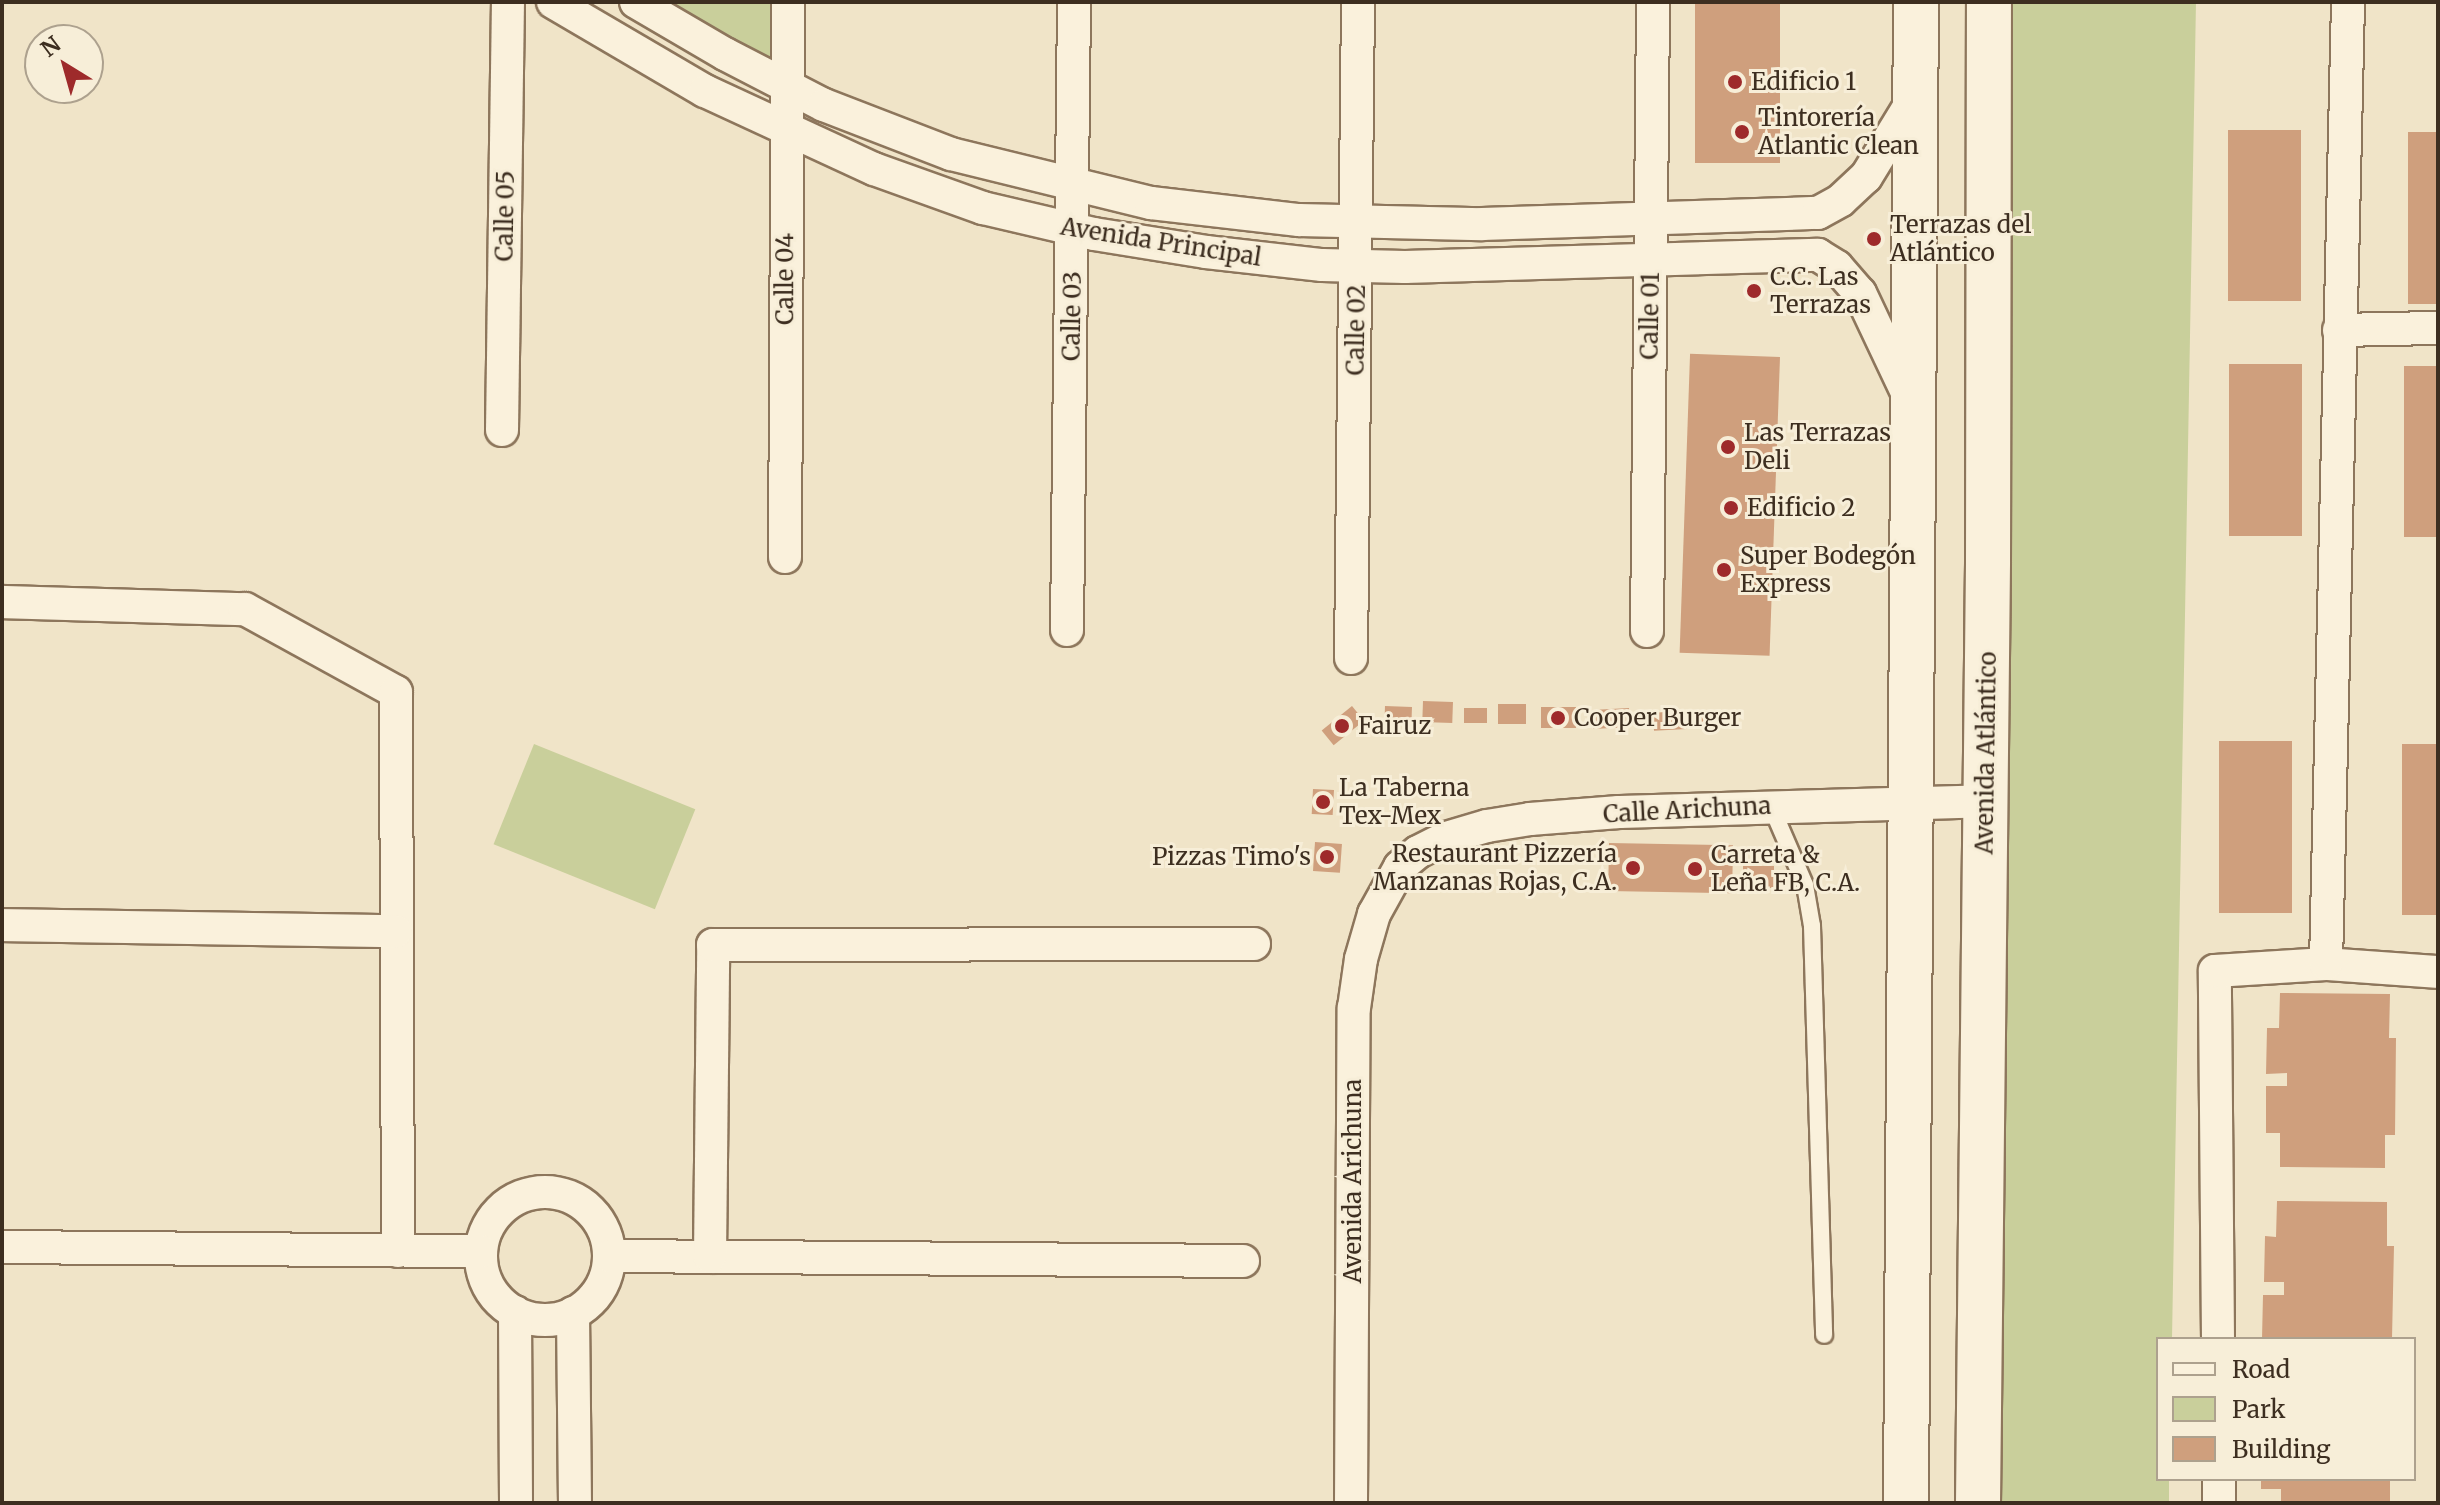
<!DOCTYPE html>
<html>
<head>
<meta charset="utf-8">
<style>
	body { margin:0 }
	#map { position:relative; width:2440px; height:1505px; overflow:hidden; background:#f0e4c8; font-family:Merriweather,serif }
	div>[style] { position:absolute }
	.green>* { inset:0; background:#c9cf9b; transform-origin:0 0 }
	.building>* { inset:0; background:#cf9f7d; transform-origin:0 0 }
	.roads { filter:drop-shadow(2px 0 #8d765c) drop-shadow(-2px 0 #8d765c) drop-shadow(0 2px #8d765c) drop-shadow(0 -2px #8d765c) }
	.lane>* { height:16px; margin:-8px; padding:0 8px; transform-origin:8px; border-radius:8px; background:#faf1dc }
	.street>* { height:32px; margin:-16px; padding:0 16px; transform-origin:16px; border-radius:16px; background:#faf1dc }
	.street>.ring { margin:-16px; padding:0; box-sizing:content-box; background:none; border:32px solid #faf1dc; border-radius:50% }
	.secondary>* { height:44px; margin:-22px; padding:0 22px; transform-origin:22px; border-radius:22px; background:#faf1dc }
	.dots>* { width:22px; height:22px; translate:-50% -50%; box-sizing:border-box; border:4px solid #f7eed8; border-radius:50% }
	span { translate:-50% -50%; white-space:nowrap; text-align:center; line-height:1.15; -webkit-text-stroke:6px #f7eed8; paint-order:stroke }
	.poi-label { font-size:24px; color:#3d2e20 }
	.left { translate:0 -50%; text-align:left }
	.right { translate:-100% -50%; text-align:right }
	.street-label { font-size:24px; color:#3d2e20 }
	.frame { position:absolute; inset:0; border:4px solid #3d2e20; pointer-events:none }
	.legend { position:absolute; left:2156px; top:1337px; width:260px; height:144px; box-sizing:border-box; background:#f7eed8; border:2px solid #ada18e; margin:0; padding:10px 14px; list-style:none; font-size:24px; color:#3d2e20 }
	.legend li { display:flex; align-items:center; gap:16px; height:40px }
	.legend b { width:40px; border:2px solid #ada18e }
	.north { position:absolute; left:24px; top:24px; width:80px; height:80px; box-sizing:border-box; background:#f7eed8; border:2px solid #ada18e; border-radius:50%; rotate:323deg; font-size:22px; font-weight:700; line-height:32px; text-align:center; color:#3d2e20 }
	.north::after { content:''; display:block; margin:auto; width:28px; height:36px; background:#9e2a2b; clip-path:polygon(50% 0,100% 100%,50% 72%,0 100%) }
</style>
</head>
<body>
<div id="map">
	<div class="green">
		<i style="clip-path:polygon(636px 2px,788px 2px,786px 85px)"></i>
		<i style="clip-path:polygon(1989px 2px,2196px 2px,2172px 1339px,2158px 1339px,2158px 1479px,2169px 1479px,2169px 1503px,1978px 1503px)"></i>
		<i style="left:534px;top:744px;width:174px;height:108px;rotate:22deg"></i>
	</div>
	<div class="building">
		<i style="left:1695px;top:2px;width:85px;height:161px"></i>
		<i style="left:2301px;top:130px;width:171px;height:73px;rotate:90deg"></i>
		<i style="left:2408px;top:132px;width:30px;height:172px"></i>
		<i style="left:1780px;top:357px;width:299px;height:90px;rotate:92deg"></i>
		<i style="left:2302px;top:364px;width:172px;height:73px;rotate:90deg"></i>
		<i style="left:2404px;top:366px;width:34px;height:171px"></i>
		<i style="left:1423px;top:701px;width:30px;height:21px;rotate:2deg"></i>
		<i style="left:1498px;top:704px;width:28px;height:20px"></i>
		<i style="left:1352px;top:706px;width:19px;height:39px;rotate:51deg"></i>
		<i style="left:1385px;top:706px;width:27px;height:18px;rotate:2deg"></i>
		<i style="left:1576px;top:707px;width:21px;height:35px;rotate:90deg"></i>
		<i style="left:1464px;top:708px;width:23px;height:15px"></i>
		<i style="left:1629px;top:708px;width:19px;height:37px;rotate:87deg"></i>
		<i style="left:1727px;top:710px;width:16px;height:29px;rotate:86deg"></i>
		<i style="left:1686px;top:711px;width:18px;height:33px;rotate:87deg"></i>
		<i style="left:2219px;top:741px;width:73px;height:172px"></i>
		<i style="left:2402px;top:744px;width:36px;height:171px"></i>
		<i style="left:1313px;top:789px;width:21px;height:25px;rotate:3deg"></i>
		<i style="left:1315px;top:842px;width:27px;height:29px;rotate:4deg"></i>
		<i style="left:1609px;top:843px;width:124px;height:48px;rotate:1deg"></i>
		<i style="left:1743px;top:866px;width:31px;height:22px"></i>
		<i style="clip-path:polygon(2280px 993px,2390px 994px,2389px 1038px,2396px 1038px,2395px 1135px,2385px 1135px,2385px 1168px,2280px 1167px,2280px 1133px,2266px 1133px,2266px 1086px,2287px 1086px,2287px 1073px,2266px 1074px,2267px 1028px,2279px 1028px)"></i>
		<i style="clip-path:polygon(2277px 1201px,2387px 1202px,2387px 1246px,2394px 1246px,2392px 1339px,2262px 1339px,2263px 1295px,2284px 1295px,2284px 1282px,2264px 1282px,2265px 1236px,2276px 1237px)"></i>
		<i style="clip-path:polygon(2261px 1479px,2390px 1479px,2390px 1503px,2281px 1503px,2281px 1489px,2261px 1489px)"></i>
	</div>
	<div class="roads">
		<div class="lane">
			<i style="left:1771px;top:806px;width:86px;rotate:66.7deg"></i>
			<i style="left:1805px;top:885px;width:42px;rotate:80.3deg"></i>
			<i style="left:1812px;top:926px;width:409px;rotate:88.3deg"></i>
		</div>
		<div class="street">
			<i style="left:553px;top:2px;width:176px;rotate:30.4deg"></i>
			<i style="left:705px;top:91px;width:186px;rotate:24.8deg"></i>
			<i style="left:874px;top:169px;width:116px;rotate:19.7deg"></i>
			<i style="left:983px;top:208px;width:114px;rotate:13.2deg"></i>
			<i style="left:1094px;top:234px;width:113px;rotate:9.1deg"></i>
			<i style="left:1206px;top:252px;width:117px;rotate:6.4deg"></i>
			<i style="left:1322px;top:265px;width:83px;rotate:1.4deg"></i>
			<i style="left:1405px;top:267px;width:413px;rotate:-1.7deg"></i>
			<i style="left:1818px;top:255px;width:22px;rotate:32deg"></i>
			<i style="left:1837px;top:267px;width:35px;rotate:49deg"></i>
			<i style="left:1860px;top:293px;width:117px;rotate:64.7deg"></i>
			<i style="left:636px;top:2px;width:103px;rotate:30.3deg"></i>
			<i style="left:725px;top:54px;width:111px;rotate:27.3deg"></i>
			<i style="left:824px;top:105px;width:136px;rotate:21.1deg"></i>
			<i style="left:951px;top:154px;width:206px;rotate:13.8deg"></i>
			<i style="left:1151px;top:203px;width:149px;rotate:6.6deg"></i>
			<i style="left:1299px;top:220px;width:183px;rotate:1.3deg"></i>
			<i style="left:1482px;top:224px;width:336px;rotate:-1.9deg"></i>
			<i style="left:1818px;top:213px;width:26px;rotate:-29deg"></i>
			<i style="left:1841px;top:200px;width:34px;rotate:-43deg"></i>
			<i style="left:1866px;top:177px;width:94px;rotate:-58.5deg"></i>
			<i style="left:2339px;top:330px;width:99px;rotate:-1.2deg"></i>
			<i style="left:502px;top:430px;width:428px;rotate:-89.2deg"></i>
			<i style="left:785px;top:557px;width:555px;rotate:-89.69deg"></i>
			<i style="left:2px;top:602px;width:243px;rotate:1.7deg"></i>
			<i style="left:245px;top:609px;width:172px;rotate:28.8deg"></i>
			<i style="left:396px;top:692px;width:559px;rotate:89.8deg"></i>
			<i style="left:1067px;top:630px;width:628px;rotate:-89.36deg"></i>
			<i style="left:1647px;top:631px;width:629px;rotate:-89.45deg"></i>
			<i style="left:1351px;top:658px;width:656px;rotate:-89.39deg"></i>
			<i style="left:2px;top:925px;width:394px;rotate:0.9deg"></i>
			<i style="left:2326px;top:964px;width:112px;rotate:4.1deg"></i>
			<i class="ring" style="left:481px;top:1192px;width:96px;height:96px"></i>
			<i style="left:2px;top:1247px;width:479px;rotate:0.5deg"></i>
			<i style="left:610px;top:1256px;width:633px;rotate:0.45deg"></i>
			<i style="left:710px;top:1257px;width:312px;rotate:-89.4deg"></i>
			<i style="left:713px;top:945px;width:541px;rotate:-0.11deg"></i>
			<i style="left:515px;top:1312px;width:191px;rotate:89.7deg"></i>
			<i style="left:573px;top:1313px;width:190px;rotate:89.4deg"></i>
			<i style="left:2218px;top:1339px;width:368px;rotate:-90.5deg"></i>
			<i style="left:2215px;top:971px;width:111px;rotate:-3.6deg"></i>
			<i style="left:2326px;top:964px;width:962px;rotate:-88.69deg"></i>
			<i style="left:2219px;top:1479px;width:24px;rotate:90deg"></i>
			<i style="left:1351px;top:1503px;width:495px;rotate:-89.7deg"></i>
			<i style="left:1354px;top:1008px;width:49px;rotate:-81.9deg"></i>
			<i style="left:1361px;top:959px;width:47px;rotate:-73.9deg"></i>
			<i style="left:1374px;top:914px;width:54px;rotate:-61deg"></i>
			<i style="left:1400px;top:867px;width:23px;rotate:-40deg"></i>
			<i style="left:1418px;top:852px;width:31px;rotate:-27deg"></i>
			<i style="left:1446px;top:838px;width:43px;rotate:-16.3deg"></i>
			<i style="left:1487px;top:826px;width:44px;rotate:-9.2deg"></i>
			<i style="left:1530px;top:819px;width:89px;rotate:-4.5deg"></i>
			<i style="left:1619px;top:812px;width:366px;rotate:-1.7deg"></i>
		</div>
		<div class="secondary">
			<i style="left:1906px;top:1503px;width:1501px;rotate:-89.62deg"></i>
			<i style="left:1978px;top:1503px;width:942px;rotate:-89.39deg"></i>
			<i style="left:1988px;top:561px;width:559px;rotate:-89.9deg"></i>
		</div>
	</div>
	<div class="dots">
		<i style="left:1735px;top:82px;background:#9e2a2b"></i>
		<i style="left:1742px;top:132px;background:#9e2a2b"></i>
		<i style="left:1874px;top:239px;background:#9e2a2b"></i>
		<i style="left:1754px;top:291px;background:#9e2a2b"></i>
		<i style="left:1728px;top:447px;background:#9e2a2b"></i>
		<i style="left:1731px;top:508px;background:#9e2a2b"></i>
		<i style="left:1724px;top:570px;background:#9e2a2b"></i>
		<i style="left:1558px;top:718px;background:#9e2a2b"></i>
		<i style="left:1342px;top:726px;background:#9e2a2b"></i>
		<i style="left:1323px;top:802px;background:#9e2a2b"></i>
		<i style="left:1327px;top:857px;background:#9e2a2b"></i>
		<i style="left:1633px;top:868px;background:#9e2a2b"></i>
		<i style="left:1695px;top:869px;background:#9e2a2b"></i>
	</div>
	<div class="poi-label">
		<span class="left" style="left:1751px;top:82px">Edificio 1</span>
		<span class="left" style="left:1758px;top:132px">Tintorería<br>Atlantic Clean</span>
		<span class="left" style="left:1890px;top:239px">Terrazas del<br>Atlántico</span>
		<span class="left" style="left:1770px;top:291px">C.C. Las<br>Terrazas</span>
		<span class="left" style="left:1744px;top:447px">Las Terrazas<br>Deli</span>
		<span class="left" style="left:1747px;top:508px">Edificio 2</span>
		<span class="left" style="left:1740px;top:570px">Super Bodegón<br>Express</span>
		<span class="left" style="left:1574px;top:718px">Cooper Burger</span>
		<span class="left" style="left:1358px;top:726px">Fairuz</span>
		<span class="left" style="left:1339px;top:802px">La Taberna<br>Tex-Mex</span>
		<span class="right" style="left:1617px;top:868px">Restaurant Pizzería<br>Manzanas Rojas, C.A.</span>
		<span class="left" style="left:1711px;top:869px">Carreta &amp;<br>Leña FB, C.A.</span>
		<span class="right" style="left:1311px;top:857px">Pizzas Timo's</span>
	</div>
	<div class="street-label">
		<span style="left:505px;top:216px;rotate:-89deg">Calle 05</span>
		<span style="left:1161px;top:242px;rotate:9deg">Avenida Principal</span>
		<span style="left:785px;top:279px;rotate:-90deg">Calle 04</span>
		<span style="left:1072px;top:316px;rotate:-89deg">Calle 03</span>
		<span style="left:1650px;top:316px;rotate:-89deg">Calle 01</span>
		<span style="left:1356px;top:330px;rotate:-89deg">Calle 02</span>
		<span style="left:1986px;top:753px;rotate:-89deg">Avenida Atlántico</span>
		<span style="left:1687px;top:810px;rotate:-3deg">Calle Arichuna</span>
		<span style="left:1353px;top:1181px;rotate:-90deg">Avenida Arichuna</span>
	</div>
	<div class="frame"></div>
	<ul class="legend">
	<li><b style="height:10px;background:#faf1dc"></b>Road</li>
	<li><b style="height:22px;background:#c9cf9b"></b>Park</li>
	<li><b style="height:22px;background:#cf9f7d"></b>Building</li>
	</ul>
	<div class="north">N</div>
</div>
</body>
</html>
